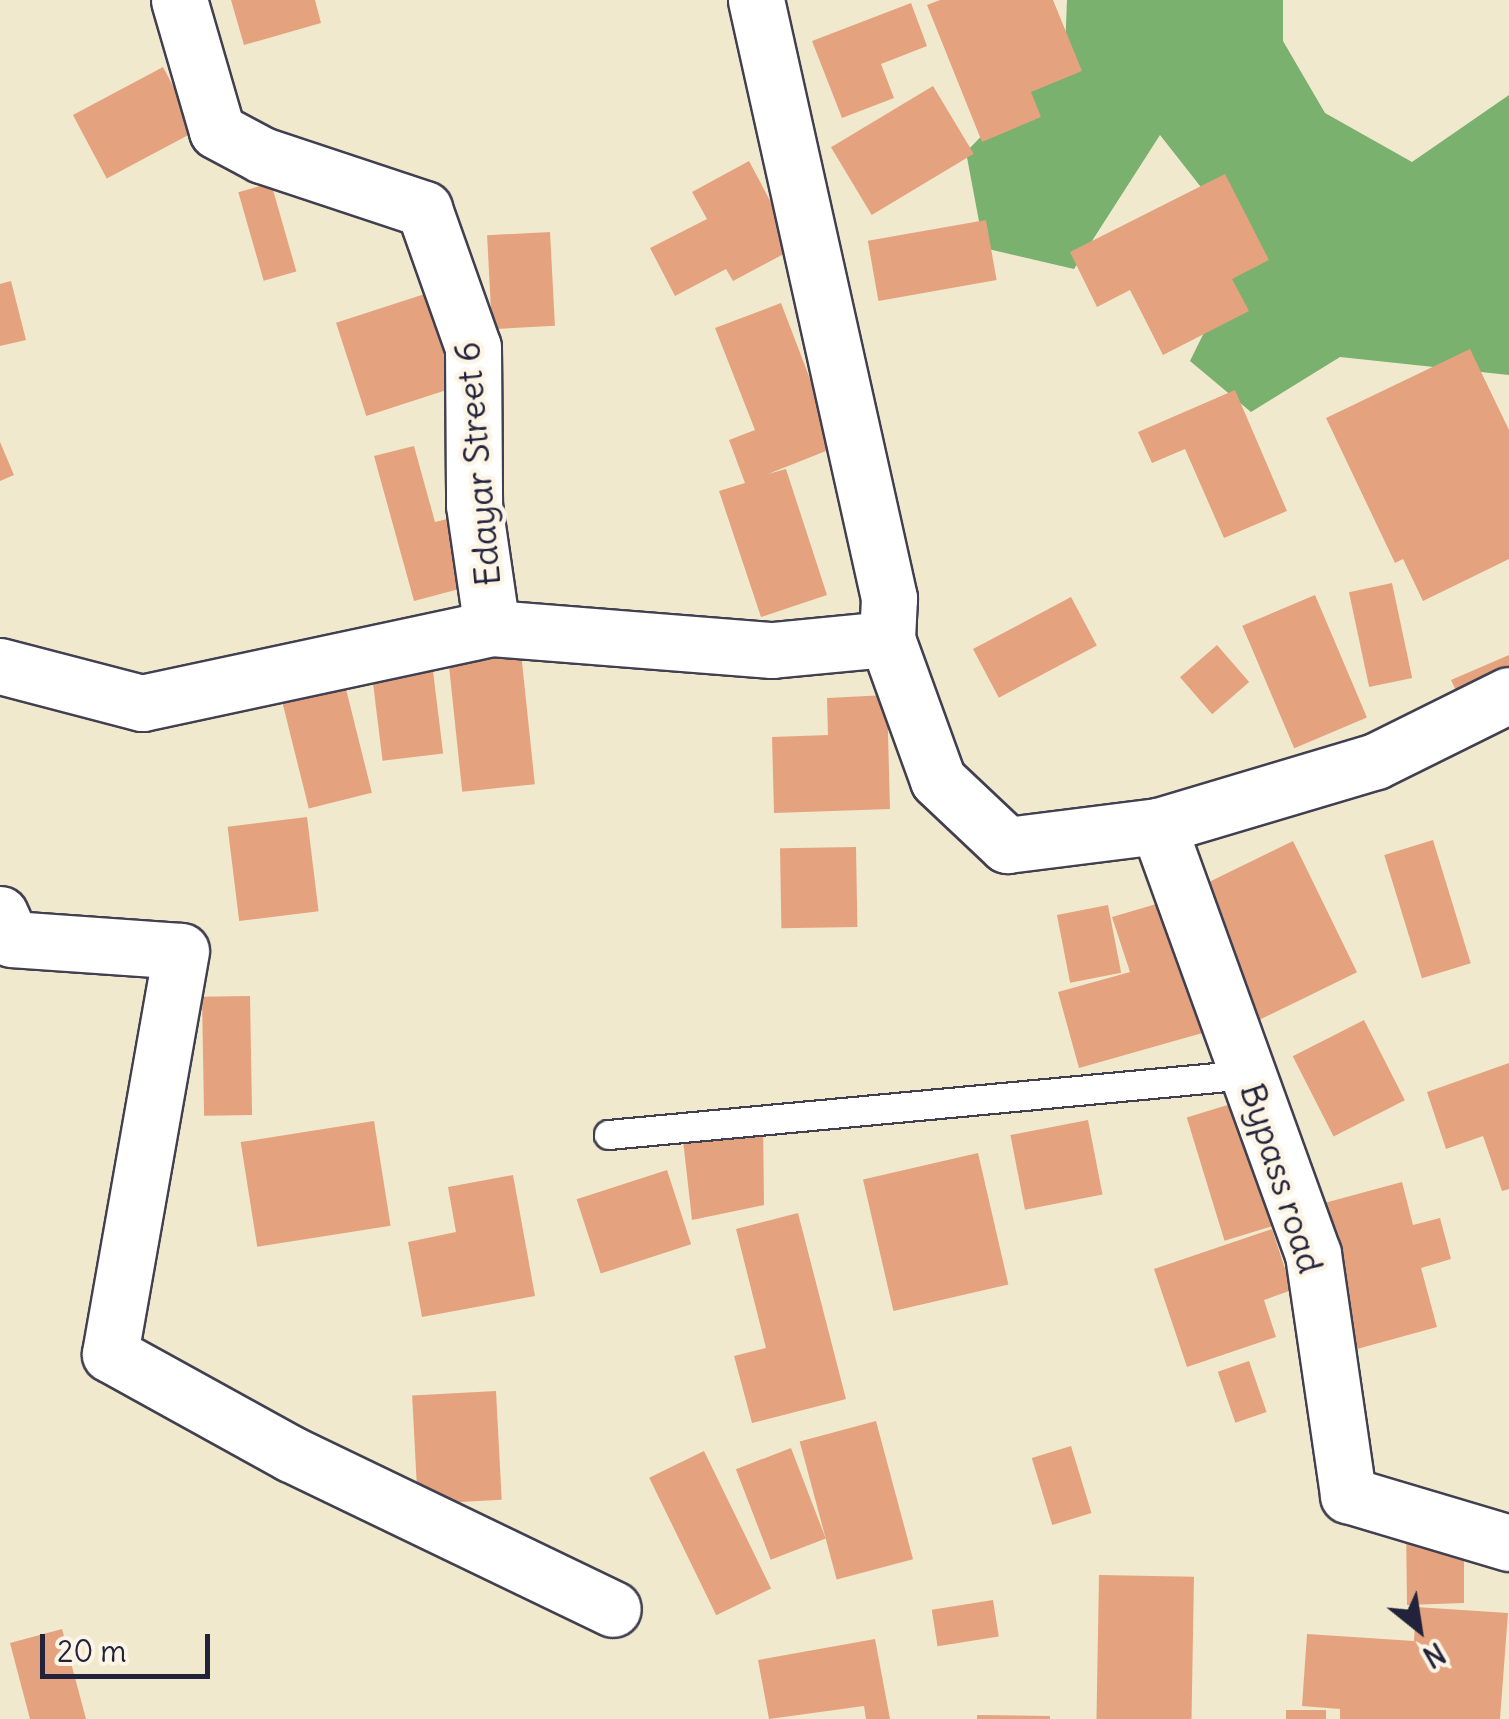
<!DOCTYPE html>
<html>
<head>
<meta charset="utf-8">
<style>
	body { margin:0 }
	#map { position:relative; width:1509px; height:1719px; overflow:hidden; background:#f0e9cd; font-family:Delius,sans-serif }
	div>[style] { position:absolute }
	.forest>* { inset:0; background:#7ab16e }
	.building>* { inset:0; background:#e4a37e; transform-origin:0 0 }
	.roads { filter:drop-shadow(2px 0 #414051) drop-shadow(-2px 0 #414051) drop-shadow(0 2px #414051) drop-shadow(0 -2px #414051) }
	.lane>* { height:28px; margin:-14px; padding:0 14px; transform-origin:14px; border-radius:14px; background:#fff }
	.street>* { height:55px; margin:-27.5px; padding:0 27.5px; transform-origin:27.5px; border-radius:27.5px; background:#fff }
	span { translate:-50% -50%; white-space:nowrap; text-align:center; line-height:1.15; -webkit-text-stroke:9px #fcf5e5; paint-order:stroke }
	.street-label { font-size:35px; color:#22223b }
	.north { position:absolute; left:1369px; top:1579px; width:100px; height:100px; -webkit-text-stroke:8px #fcf5e5; paint-order:stroke; rotate:150deg; font-size:28px; font-weight:700; line-height:40px; text-align:center; color:#22223b }
	.north::after { content:''; display:block; margin:auto; width:35px; height:45px; background:#22223b; clip-path:polygon(50% 0,100% 100%,50% 72%,0 100%) }
	.scale { position:absolute; left:40px; top:1634px; width:170px; height:45px; box-sizing:border-box; border:5px solid #22223b; border-top:0; padding-left:12px; font-size:30px; line-height:35px; white-space:nowrap; color:#22223b; -webkit-text-stroke:8px #fcf5e5; paint-order:stroke }
</style>
</head>
<body>
<div id="map">
	<div class="forest">
		<i style="clip-path:polygon(1067px 0,1283px 0,1283px 41px,1325px 113px,1412px 162px,1509px 95px,1509px 375px,1340px 357px,1251px 412px,1190px 361px,1227px 286px,1226px 219px,1160px 135px,1074px 269px,984px 248px,966px 152px,1065px 50px)"></i>
	</div>
	<div class="building">
		<i style="clip-path:polygon(231px 0,315px 0,321px 23px,244px 45px)"></i>
		<i style="clip-path:polygon(940px 0,1053px 0,1082px 71px,1031px 92px,1041px 117px,982px 142px,927px 5px)"></i>
		<i style="clip-path:polygon(911px 3px,927px 46px,881px 64px,894px 98px,842px 118px,812px 41px)"></i>
		<i style="left:163px;top:67px;width:72px;height:102px;rotate:62deg"></i>
		<i style="left:933px;top:86px;width:79px;height:119px;rotate:59deg"></i>
		<i style="clip-path:polygon(749px 161px,795px 248px,733px 281px,726px 269px,675px 296px,650px 248px,707px 219px,692px 192px)"></i>
		<i style="clip-path:polygon(1225px 174px,1269px 260px,1232px 279px,1249px 311px,1163px 355px,1130px 290px,1097px 307px,1070px 252px)"></i>
		<i style="left:271px;top:183px;width:92px;height:34px;rotate:74deg"></i>
		<i style="left:986px;top:220px;width:61px;height:120px;rotate:80deg"></i>
		<i style="left:550px;top:232px;width:94px;height:63px;rotate:87deg"></i>
		<i style="clip-path:polygon(11px 281px,26px 340px,0 346px,0 284px)"></i>
		<i style="left:434px;top:291px;width:98px;height:103px;rotate:72deg"></i>
		<i style="clip-path:polygon(781px 303px,836px 447px,768px 474px,786px 469px,827px 595px,761px 617px,719px 491px,745px 483px,729px 440px,755px 430px,715px 328px)"></i>
		<i style="clip-path:polygon(1470px 349px,1509px 430px,1509px 559px,1423px 601px,1403px 559px,1395px 563px,1326px 418px)"></i>
		<i style="clip-path:polygon(1235px 390px,1287px 511px,1224px 538px,1185px 449px,1152px 463px,1138px 432px)"></i>
		<i style="clip-path:polygon(0 442px,14px 475px,0 481px)"></i>
		<i style="clip-path:polygon(414px 446px,435px 522px,460px 516px,478px 584px,414px 601px,374px 456px)"></i>
		<i style="left:1392px;top:583px;width:97px;height:44px;rotate:78deg"></i>
		<i style="left:1315px;top:595px;width:133px;height:79px;rotate:67deg"></i>
		<i style="left:1071px;top:597px;width:55px;height:111px;rotate:62deg"></i>
		<i style="left:520px;top:643px;width:142px;height:73px;rotate:84deg"></i>
		<i style="left:1217px;top:645px;width:49px;height:49px;rotate:49deg"></i>
		<i style="clip-path:polygon(1509px 655px,1509px 698px,1468px 716px,1451px 680px)"></i>
		<i style="left:433px;top:671px;width:83px;height:61px;rotate:83deg"></i>
		<i style="left:345px;top:685px;width:111px;height:65px;rotate:76deg"></i>
		<i style="clip-path:polygon(887px 695px,890px 809px,774px 813px,772px 737px,828px 735px,827px 698px)"></i>
		<i style="left:307px;top:817px;width:95px;height:80px;rotate:83deg"></i>
		<i style="left:1433px;top:840px;width:129px;height:51px;rotate:73deg"></i>
		<i style="left:1293px;top:841px;width:146px;height:110px;rotate:64deg"></i>
		<i style="left:856px;top:847px;width:80px;height:76px;rotate:89deg"></i>
		<i style="clip-path:polygon(1170px 900px,1206px 1032px,1079px 1068px,1058px 992px,1130px 972px,1112px 917px)"></i>
		<i style="left:1108px;top:905px;width:69px;height:52px;rotate:79deg"></i>
		<i style="left:250px;top:996px;width:119px;height:48px;rotate:89deg"></i>
		<i style="left:1364px;top:1020px;width:90px;height:80px;rotate:63deg"></i>
		<i style="clip-path:polygon(1509px 1063px,1509px 1189px,1502px 1191px,1483px 1136px,1446px 1149px,1427px 1092px)"></i>
		<i style="left:1247px;top:1099px;width:129px;height:63px;rotate:73deg"></i>
		<i style="clip-path:polygon(763px 1120px,764px 1205px,692px 1220px,682px 1131px)"></i>
		<i style="left:1088px;top:1120px;width:76px;height:79px;rotate:79deg"></i>
		<i style="left:374px;top:1121px;width:106px;height:135px;rotate:81deg"></i>
		<i style="left:978px;top:1153px;width:135px;height:118px;rotate:77deg"></i>
		<i style="left:667px;top:1170px;width:78px;height:95px;rotate:72deg"></i>
		<i style="clip-path:polygon(513px 1175px,535px 1296px,422px 1317px,408px 1242px,456px 1232px,448px 1187px)"></i>
		<i style="clip-path:polygon(1402px 1182px,1413px 1225px,1440px 1218px,1451px 1259px,1421px 1268px,1437px 1327px,1357px 1349px,1317px 1205px)"></i>
		<i style="clip-path:polygon(798px 1213px,846px 1399px,752px 1423px,734px 1356px,766px 1348px,736px 1229px)"></i>
		<i style="clip-path:polygon(1272px 1229px,1292px 1290px,1264px 1300px,1276px 1337px,1187px 1367px,1154px 1269px)"></i>
		<i style="left:1249px;top:1361px;width:54px;height:33px;rotate:71deg"></i>
		<i style="left:496px;top:1391px;width:109px;height:84px;rotate:87deg"></i>
		<i style="left:876px;top:1421px;width:143px;height:79px;rotate:75deg"></i>
		<i style="left:1071px;top:1446px;width:70px;height:41px;rotate:73deg"></i>
		<i style="left:791px;top:1448px;width:97px;height:59px;rotate:69deg"></i>
		<i style="left:704px;top:1451px;width:153px;height:61px;rotate:64deg"></i>
		<i style="clip-path:polygon(1406px 1522px,1464px 1537px,1464px 1603px,1407px 1605px)"></i>
		<i style="left:1099px;top:1575px;width:95px;height:144px;rotate:1deg"></i>
		<i style="left:993px;top:1600px;width:37px;height:62px;rotate:81deg"></i>
		<i style="clip-path:polygon(1416px 1607px,1508px 1613px,1500px 1719px,1340px 1719px,1340px 1709px,1302px 1706px,1307px 1634px,1414px 1641px)"></i>
		<i style="clip-path:polygon(62px 1629px,86px 1719px,30px 1719px,10px 1643px)"></i>
		<i style="clip-path:polygon(875px 1639px,890px 1719px,866px 1719px,864px 1706px,769px 1719px,758px 1660px)"></i>
		<i style="left:1286px;top:1710px;width:40px;height:9px"></i>
		<i style="clip-path:polygon(977px 1715px,1050px 1716px,1050px 1719px,977px 1719px)"></i>
	</div>
	<div class="roads">
		<div class="lane">
			<i style="left:609px;top:1135px;width:642px;rotate:-5.36deg"></i>
		</div>
		<div class="street">
			<i style="left:179px;top:0;width:136px;rotate:73.8deg"></i>
			<i style="left:217px;top:131px;width:51px;rotate:28.1deg"></i>
			<i style="left:262px;top:155px;width:171px;rotate:18.4deg"></i>
			<i style="left:424px;top:209px;width:146px;rotate:70.5deg"></i>
			<i style="left:473px;top:347px;width:158px;rotate:89.6deg"></i>
			<i style="left:474px;top:505px;width:124px;rotate:81.7deg"></i>
			<i style="left:492px;top:628px;width:281px;rotate:4.5deg"></i>
			<i style="left:772px;top:650px;width:116px;rotate:-5.5deg"></i>
			<i style="left:756px;top:0;width:613px;rotate:77.46deg"></i>
			<i style="left:889px;top:598px;width:41px;rotate:92.8deg"></i>
			<i style="left:887px;top:639px;width:150px;rotate:70.1deg"></i>
			<i style="left:938px;top:780px;width:95px;rotate:43.3deg"></i>
			<i style="left:1007px;top:845px;width:152px;rotate:-7.2deg"></i>
			<i style="left:1158px;top:826px;width:227px;rotate:-16.6deg"></i>
			<i style="left:1376px;top:761px;width:148px;rotate:-26.4deg"></i>
			<i style="left:0;top:666px;width:147px;rotate:14.6deg"></i>
			<i style="left:142px;top:703px;width:358px;rotate:-12.1deg"></i>
			<i style="left:1158px;top:826px;width:455px;rotate:70.1deg"></i>
			<i style="left:1313px;top:1254px;width:244px;rotate:81.7deg"></i>
			<i style="left:1348px;top:1495px;width:168px;rotate:16.6deg"></i>
			<i style="left:0;top:914px;width:27px;rotate:66deg"></i>
			<i style="left:11px;top:939px;width:170px;rotate:4deg"></i>
			<i style="left:181px;top:951px;width:409px;rotate:100deg"></i>
			<i style="left:110px;top:1354px;width:207px;rotate:28.9deg"></i>
			<i style="left:291px;top:1454px;width:357px;rotate:25.7deg"></i>
		</div>
	</div>
	<div class="street-label">
		<span style="left:477px;top:464px;rotate:-95deg">Edayar Street 6</span>
		<span style="left:1282px;top:1178px;rotate:72deg">Bypass road</span>
	</div>
	<div class="north">N</div>
	<div class="scale">20 m</div>
</div>
</body>
</html>
